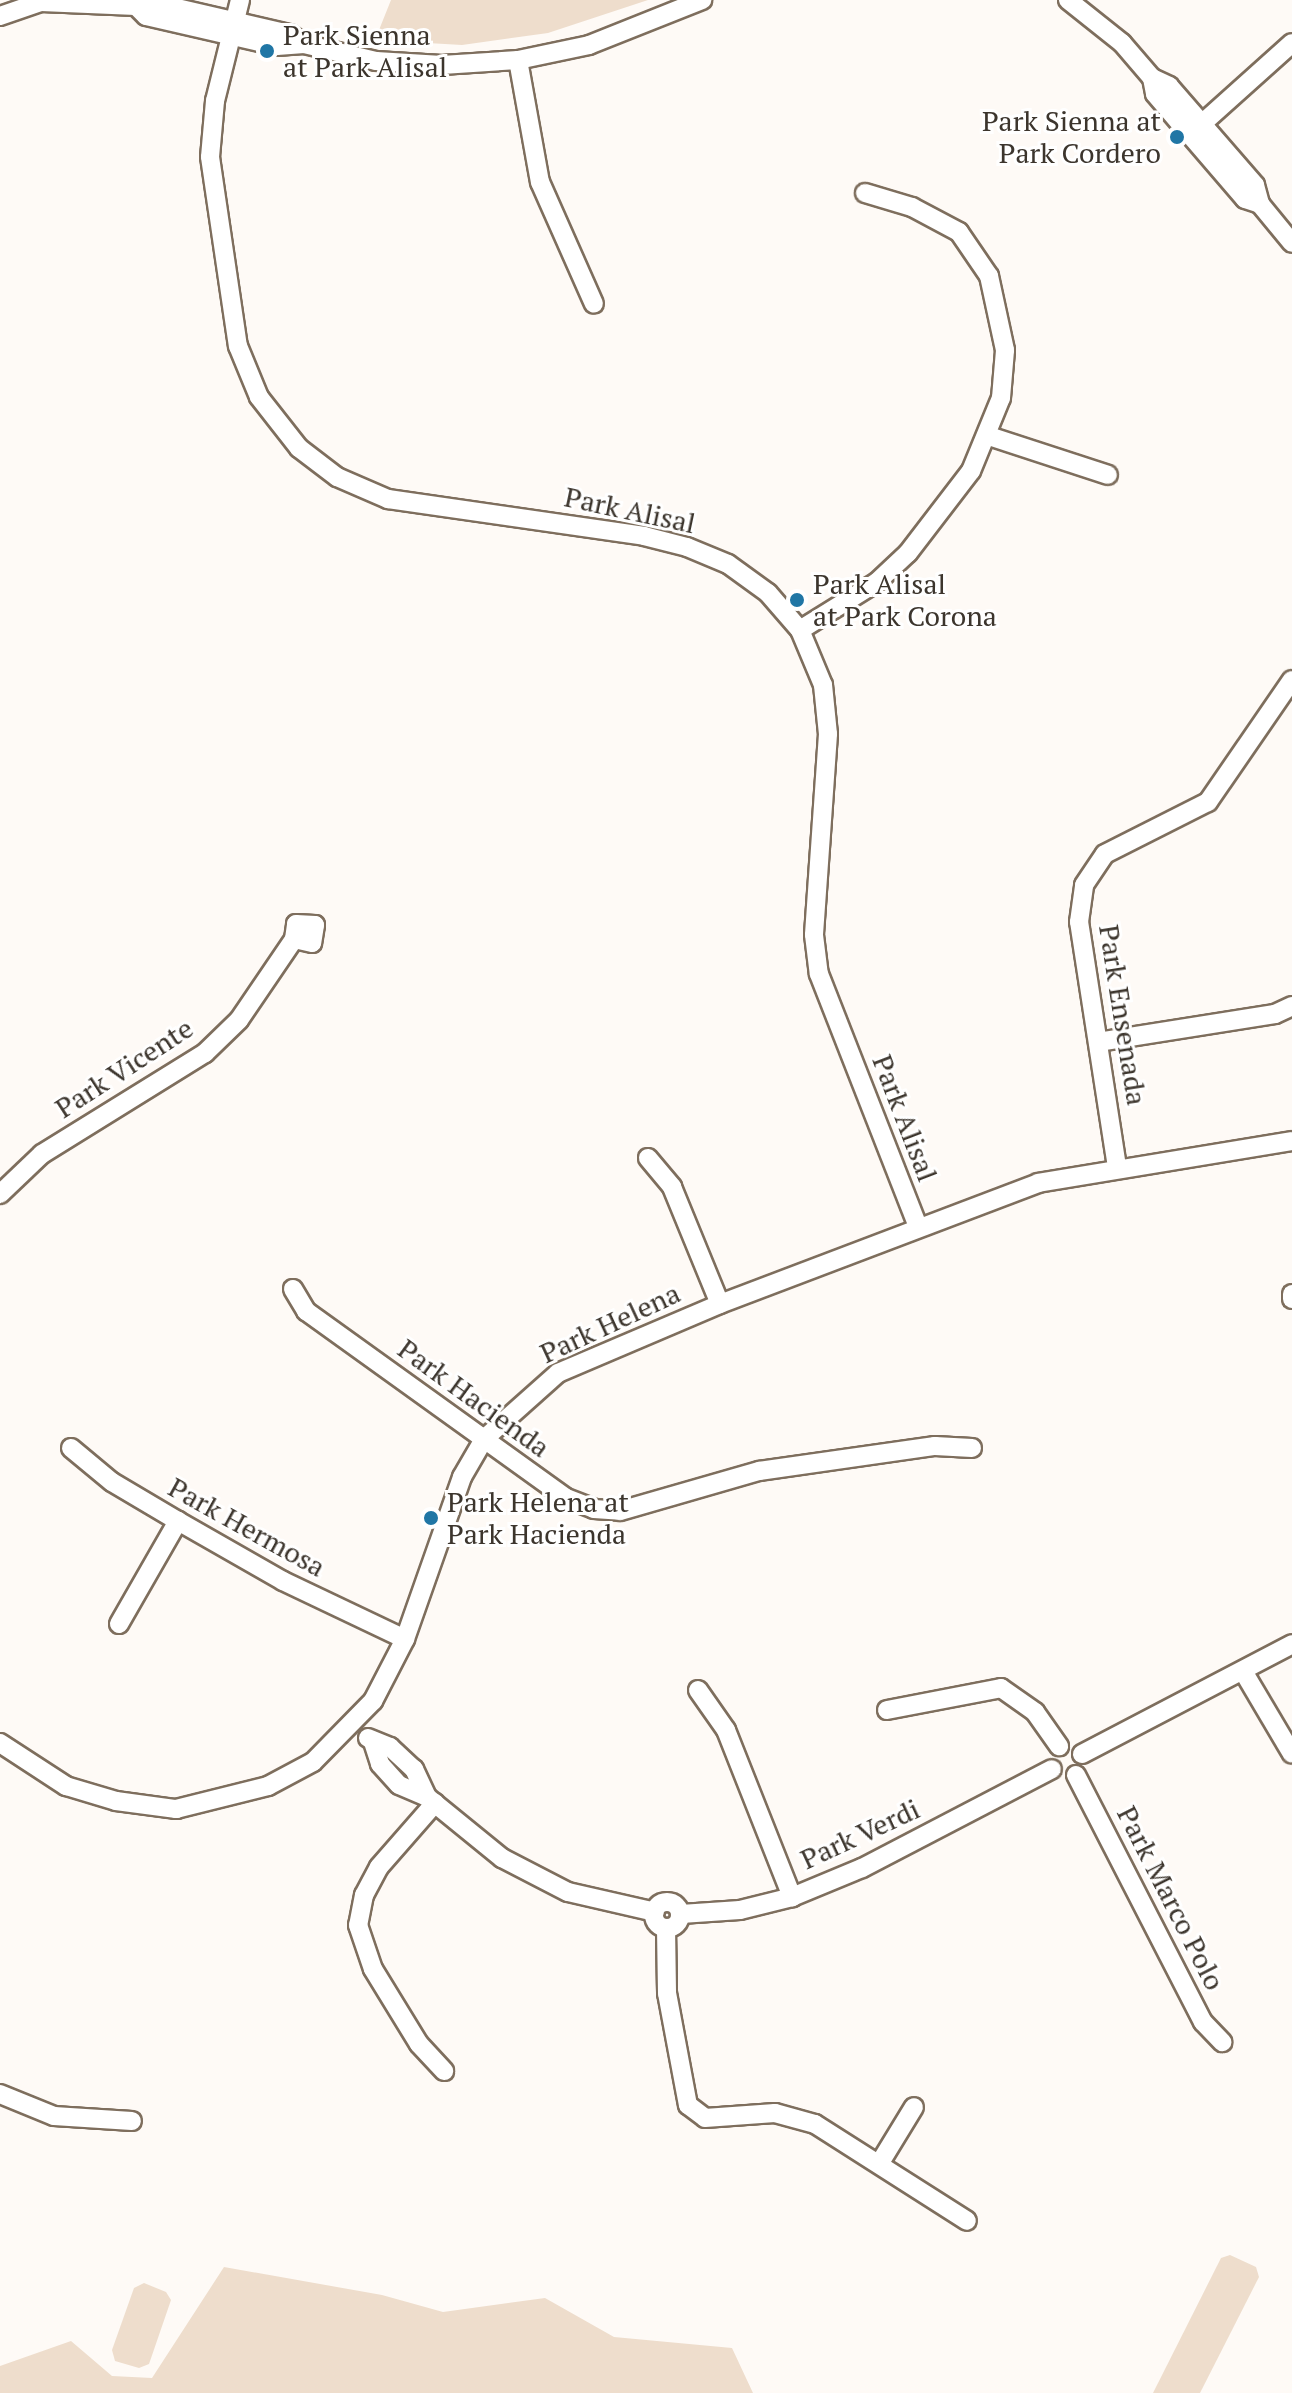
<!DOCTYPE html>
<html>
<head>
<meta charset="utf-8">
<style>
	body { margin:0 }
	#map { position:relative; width:1292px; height:2393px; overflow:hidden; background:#fefaf6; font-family:"PT Serif",serif }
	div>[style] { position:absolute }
	.green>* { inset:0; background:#edc }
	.roads { filter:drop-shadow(2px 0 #7e6e5d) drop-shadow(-2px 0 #7e6e5d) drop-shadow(0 2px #7e6e5d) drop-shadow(0 -2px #7e6e5d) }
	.minor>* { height:18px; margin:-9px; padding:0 9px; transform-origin:9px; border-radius:9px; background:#fff }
	.minor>.ring { margin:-9px; padding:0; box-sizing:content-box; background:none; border:18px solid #fff; border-radius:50% }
	.dots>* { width:22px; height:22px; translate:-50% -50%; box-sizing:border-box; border:4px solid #fff; border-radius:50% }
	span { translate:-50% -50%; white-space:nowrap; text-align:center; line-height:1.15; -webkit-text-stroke:6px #fff; paint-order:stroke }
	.poi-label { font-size:28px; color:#3c352d }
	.left { translate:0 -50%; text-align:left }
	.right { translate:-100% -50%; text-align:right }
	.street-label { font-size:28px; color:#3c352d }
</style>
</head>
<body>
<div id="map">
	<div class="green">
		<i style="clip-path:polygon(391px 0,648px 0,548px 33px,462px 45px,375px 40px)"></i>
		<i style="clip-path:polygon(1230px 2255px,1256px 2267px,1259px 2277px,1200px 2393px,1153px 2393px,1221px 2258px)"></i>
		<i style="clip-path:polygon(224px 2267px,382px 2295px,443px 2312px,545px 2298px,614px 2337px,732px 2348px,753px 2393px,0 2393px,0 2366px,71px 2341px,112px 2376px,152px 2378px)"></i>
		<i style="clip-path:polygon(144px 2283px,166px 2292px,171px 2300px,149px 2364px,139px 2368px,115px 2361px,112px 2350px,134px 2288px)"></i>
	</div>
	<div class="roads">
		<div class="minor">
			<i style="left:240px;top:0;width:104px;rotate:103.9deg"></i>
			<i style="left:215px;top:101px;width:56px;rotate:95.1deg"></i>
			<i style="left:210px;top:157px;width:191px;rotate:81.6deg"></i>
			<i style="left:238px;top:346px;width:55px;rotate:67.6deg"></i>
			<i style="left:259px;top:397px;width:65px;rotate:51.9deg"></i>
			<i style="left:299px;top:448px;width:48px;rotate:37.3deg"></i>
			<i style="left:337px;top:477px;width:56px;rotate:23.3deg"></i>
			<i style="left:388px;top:499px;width:259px;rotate:8.2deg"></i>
			<i style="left:644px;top:536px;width:44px;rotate:14.3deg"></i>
			<i style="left:687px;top:547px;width:44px;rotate:22.5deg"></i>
			<i style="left:728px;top:564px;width:49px;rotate:35.9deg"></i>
			<i style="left:768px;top:593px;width:49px;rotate:49.1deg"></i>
			<i style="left:800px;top:630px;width:60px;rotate:67.3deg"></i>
			<i style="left:823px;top:685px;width:49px;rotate:84.2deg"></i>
			<i style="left:828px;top:734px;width:201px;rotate:94deg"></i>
			<i style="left:814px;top:935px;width:39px;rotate:83deg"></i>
			<i style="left:819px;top:974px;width:272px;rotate:68.6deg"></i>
			<i style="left:1068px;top:0;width:69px;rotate:38.5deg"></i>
			<i style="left:1122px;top:43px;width:46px;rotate:49.4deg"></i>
			<i style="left:1152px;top:78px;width:19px;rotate:25deg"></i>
			<i style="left:1169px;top:86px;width:131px;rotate:49deg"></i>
			<i style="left:1255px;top:185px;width:20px;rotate:75deg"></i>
			<i style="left:1260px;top:204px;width:50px;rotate:50.6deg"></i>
			<i style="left:136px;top:6px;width:14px;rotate:45deg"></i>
			<i style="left:146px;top:16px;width:134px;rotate:12.9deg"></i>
			<i style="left:277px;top:46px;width:27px;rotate:-4deg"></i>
			<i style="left:304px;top:44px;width:74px;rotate:13.3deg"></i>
			<i style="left:376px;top:61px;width:66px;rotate:3.5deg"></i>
			<i style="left:442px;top:65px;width:76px;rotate:-3.8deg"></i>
			<i style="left:518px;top:60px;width:73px;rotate:-11.9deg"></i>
			<i style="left:589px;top:45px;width:122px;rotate:-21.7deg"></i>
			<i style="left:0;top:16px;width:43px;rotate:-18.9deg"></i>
			<i style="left:41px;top:2px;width:95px;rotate:2.4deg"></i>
			<i style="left:136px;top:6px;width:16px;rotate:-15deg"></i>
			<i style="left:151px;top:2px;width:143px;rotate:13deg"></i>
			<i style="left:290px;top:34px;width:17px;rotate:36deg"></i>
			<i style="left:518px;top:60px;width:124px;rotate:79.8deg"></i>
			<i style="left:540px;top:182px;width:133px;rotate:66.1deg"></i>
			<i style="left:1152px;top:78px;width:16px;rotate:79deg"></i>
			<i style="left:1155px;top:94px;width:54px;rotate:49.5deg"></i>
			<i style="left:1190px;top:135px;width:84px;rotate:49.3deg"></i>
			<i style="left:1245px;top:199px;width:16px;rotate:18deg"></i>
			<i style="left:1195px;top:130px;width:130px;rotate:-41.9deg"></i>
			<i style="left:989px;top:436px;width:125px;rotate:18.1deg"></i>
			<i style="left:800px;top:630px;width:91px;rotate:-31.9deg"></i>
			<i style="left:877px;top:582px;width:42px;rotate:-43.1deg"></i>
			<i style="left:908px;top:553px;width:103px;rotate:-52.5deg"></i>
			<i style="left:971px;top:471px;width:79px;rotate:-67.7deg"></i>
			<i style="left:1001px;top:398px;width:48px;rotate:-85.2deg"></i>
			<i style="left:1005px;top:350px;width:76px;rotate:-102.2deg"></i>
			<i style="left:989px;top:276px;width:53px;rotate:-124.3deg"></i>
			<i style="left:959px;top:232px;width:53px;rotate:-152deg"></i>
			<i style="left:912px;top:207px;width:49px;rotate:-163.4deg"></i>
			<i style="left:1098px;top:1042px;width:179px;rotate:-9deg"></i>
			<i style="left:1275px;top:1014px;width:19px;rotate:-25deg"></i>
			<i style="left:648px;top:1158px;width:38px;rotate:50deg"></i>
			<i style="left:672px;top:1187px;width:126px;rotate:67.7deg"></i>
			<i style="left:1117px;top:1167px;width:248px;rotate:-98.8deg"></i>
			<i style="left:1079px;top:922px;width:37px;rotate:-82deg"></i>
			<i style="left:1084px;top:885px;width:37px;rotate:-56deg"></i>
			<i style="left:1105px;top:854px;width:115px;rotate:-26.8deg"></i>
			<i style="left:1208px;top:802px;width:148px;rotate:-55.5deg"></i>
			<i style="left:0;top:1194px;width:58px;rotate:-43.6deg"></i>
			<i style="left:42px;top:1154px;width:192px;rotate:-31.8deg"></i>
			<i style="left:205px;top:1053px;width:47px;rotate:-44.1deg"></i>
			<i style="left:239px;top:1020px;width:98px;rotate:-55.8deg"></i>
			<i style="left:294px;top:939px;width:15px;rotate:-82deg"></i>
			<i style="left:296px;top:924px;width:19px;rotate:3deg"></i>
			<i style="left:315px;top:925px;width:18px;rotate:99deg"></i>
			<i style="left:312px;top:943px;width:18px;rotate:-167deg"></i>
			<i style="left:293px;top:1289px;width:26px;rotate:59deg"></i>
			<i style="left:306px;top:1311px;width:320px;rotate:35.7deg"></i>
			<i style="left:566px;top:1498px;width:30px;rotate:21deg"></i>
			<i style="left:594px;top:1509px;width:26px;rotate:4deg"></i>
			<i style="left:620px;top:1511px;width:145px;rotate:-16.1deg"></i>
			<i style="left:759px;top:1471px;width:178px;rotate:-8.1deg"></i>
			<i style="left:935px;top:1446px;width:37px;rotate:3deg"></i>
			<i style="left:1292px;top:1294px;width:5px;rotate:90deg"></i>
			<i style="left:71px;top:1448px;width:53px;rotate:39.7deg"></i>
			<i style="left:112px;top:1482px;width:77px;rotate:30.6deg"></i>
			<i style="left:178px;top:1521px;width:121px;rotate:29.7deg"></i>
			<i style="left:283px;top:1581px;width:135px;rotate:25.4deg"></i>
			<i style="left:119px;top:1624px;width:119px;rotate:-60.2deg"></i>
			<i style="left:1243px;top:1671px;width:96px;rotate:59.4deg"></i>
			<i style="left:698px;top:1690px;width:49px;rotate:55deg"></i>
			<i style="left:726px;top:1730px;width:180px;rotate:68.4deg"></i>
			<i style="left:887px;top:1710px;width:116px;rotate:-10.9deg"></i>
			<i style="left:1001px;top:1688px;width:42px;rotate:35.2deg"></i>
			<i style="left:1035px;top:1712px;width:42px;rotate:54.8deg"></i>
			<i style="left:368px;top:1738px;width:24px;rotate:22deg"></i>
			<i style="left:390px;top:1747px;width:33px;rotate:43deg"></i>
			<i style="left:414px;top:1769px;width:31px;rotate:65deg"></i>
			<i style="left:373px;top:1742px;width:23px;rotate:72deg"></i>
			<i style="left:380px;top:1764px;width:28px;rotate:48deg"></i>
			<i style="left:399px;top:1785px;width:30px;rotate:23deg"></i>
			<i style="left:427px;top:1797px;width:97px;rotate:39.1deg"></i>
			<i style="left:502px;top:1858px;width:74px;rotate:27.3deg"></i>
			<i style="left:568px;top:1892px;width:89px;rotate:12.9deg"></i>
			<i style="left:0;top:1743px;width:79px;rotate:33.1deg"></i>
			<i style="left:66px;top:1786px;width:52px;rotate:16.7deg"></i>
			<i style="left:116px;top:1801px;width:61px;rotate:7.6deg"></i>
			<i style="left:176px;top:1809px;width:95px;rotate:-14deg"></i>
			<i style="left:268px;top:1786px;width:51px;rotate:-28.1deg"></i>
			<i style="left:313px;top:1762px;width:86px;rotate:-45.5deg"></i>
			<i style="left:373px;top:1701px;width:70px;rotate:-62.7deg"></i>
			<i style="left:405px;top:1639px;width:172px;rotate:-70.6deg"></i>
			<i style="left:462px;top:1477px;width:44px;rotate:-59.9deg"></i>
			<i style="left:484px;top:1439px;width:99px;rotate:-41.7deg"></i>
			<i style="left:558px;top:1373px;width:176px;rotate:-23.1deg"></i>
			<i style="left:720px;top:1304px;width:340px;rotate:-20.8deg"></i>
			<i style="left:1038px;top:1183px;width:257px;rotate:-9.4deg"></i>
			<i style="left:1082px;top:1754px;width:237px;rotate:-27.6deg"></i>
			<i style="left:1076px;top:1775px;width:278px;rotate:62.8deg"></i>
			<i style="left:1203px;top:2022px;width:28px;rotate:46deg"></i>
			<i style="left:435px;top:1803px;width:85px;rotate:131.2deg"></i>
			<i style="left:379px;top:1867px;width:32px;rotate:118deg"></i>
			<i style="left:364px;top:1895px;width:31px;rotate:101deg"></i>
			<i style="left:358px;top:1925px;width:46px;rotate:71.2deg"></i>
			<i style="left:373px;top:1969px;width:88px;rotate:58.5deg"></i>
			<i style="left:419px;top:2044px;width:37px;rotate:47deg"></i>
			<i class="ring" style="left:654px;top:1902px;width:8px;height:8px"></i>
			<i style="left:681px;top:1914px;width:59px;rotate:-3.9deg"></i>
			<i style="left:740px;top:1910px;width:54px;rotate:-14deg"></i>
			<i style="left:792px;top:1897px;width:76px;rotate:-22.5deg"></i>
			<i style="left:862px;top:1868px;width:214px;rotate:-27.5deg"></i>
			<i style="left:666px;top:1928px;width:65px;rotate:89.1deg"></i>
			<i style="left:667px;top:1993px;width:114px;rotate:79.4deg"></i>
			<i style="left:688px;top:2105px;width:21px;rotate:37deg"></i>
			<i style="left:705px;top:2118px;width:70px;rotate:-4.1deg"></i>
			<i style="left:775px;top:2113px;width:41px;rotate:15.4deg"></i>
			<i style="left:815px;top:2124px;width:180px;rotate:32.5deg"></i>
			<i style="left:0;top:2094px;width:58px;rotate:22.2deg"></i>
			<i style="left:54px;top:2116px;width:78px;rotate:3.7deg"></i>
			<i style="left:881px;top:2161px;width:63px;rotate:-58.6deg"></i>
		</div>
	</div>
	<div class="dots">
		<i style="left:267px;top:51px;background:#2076a5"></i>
		<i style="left:1177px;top:137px;background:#2076a5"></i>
		<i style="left:797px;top:600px;background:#2076a5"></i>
		<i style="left:431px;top:1518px;background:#2076a5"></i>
	</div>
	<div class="poi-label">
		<span class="left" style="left:283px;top:51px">Park Sienna<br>at Park Alisal</span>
		<span class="right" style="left:1161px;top:137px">Park Sienna at<br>Park Cordero</span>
		<span class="left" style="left:813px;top:600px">Park Alisal<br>at Park Corona</span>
		<span class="left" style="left:447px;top:1518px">Park Helena at<br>Park Hacienda</span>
	</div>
	<div class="street-label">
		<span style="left:630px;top:510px;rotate:12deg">Park Alisal</span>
		<span style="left:1123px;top:1015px;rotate:81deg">Park Ensenada</span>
		<span style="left:124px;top:1068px;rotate:-33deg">Park Vicente</span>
		<span style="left:905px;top:1118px;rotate:69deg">Park Alisal</span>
		<span style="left:610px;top:1323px;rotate:-25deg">Park Helena</span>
		<span style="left:474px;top:1398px;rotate:36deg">Park Hacienda</span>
		<span style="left:247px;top:1527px;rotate:29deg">Park Hermosa</span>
		<span style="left:860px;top:1834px;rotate:-25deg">Park Verdi</span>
		<span style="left:1171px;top:1898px;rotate:63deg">Park Marco Polo</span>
	</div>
</div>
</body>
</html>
